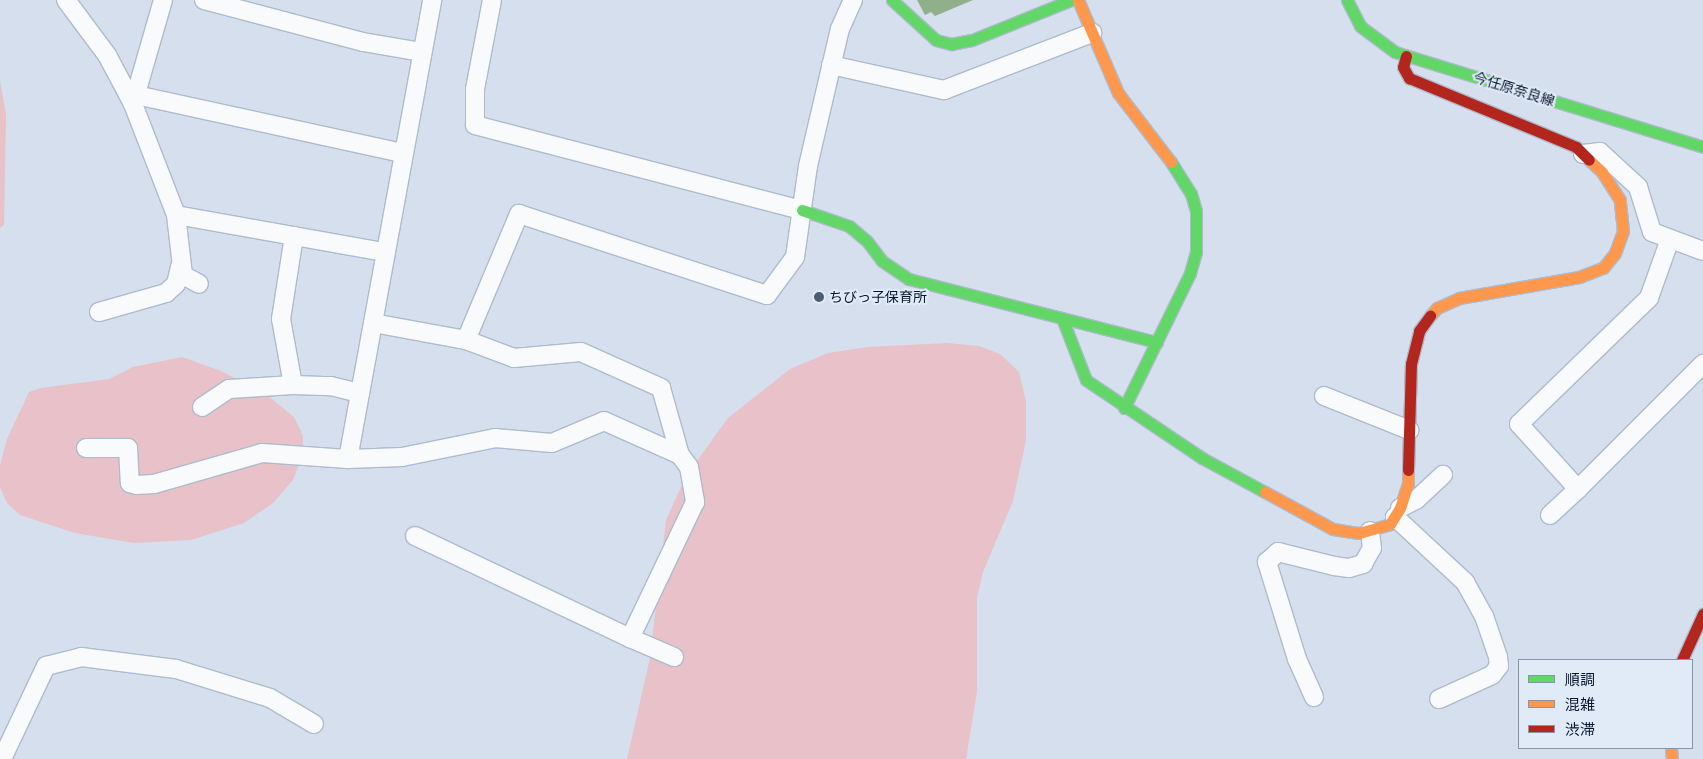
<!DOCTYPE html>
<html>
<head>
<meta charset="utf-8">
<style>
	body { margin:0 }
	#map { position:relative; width:1703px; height:759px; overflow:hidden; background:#d5dfed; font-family:Lora,"Noto Sans JP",serif }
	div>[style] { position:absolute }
	.green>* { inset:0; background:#e8c1c9 }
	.water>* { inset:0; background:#8fb08a }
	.roads { filter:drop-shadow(1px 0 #adbbcd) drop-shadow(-1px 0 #adbbcd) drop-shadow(0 1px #adbbcd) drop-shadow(0 -1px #adbbcd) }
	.street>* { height:18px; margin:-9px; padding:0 9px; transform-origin:9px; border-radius:9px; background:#f9fafc }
	.fast>* { height:11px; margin:-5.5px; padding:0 5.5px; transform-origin:5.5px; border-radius:5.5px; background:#63d668 }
	.slow>* { height:11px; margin:-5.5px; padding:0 5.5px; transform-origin:5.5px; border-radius:5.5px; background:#ff974d }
	.jam>* { height:11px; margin:-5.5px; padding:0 5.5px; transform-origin:5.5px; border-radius:5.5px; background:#b3261e }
	.dots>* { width:14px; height:14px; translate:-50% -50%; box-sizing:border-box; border:2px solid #e1eaf7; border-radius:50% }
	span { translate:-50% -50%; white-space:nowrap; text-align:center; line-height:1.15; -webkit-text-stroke:4px #e1eaf7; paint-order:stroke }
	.street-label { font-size:14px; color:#06162c }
	.poi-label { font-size:14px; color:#06162c }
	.left { translate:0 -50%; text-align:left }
	.legend { position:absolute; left:1518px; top:659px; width:175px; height:90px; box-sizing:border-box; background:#e1eaf7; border:1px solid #8995a6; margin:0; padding:6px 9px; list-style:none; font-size:15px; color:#06162c }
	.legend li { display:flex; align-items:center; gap:10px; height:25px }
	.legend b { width:25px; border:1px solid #8995a6 }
</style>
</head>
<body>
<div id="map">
	<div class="green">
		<i style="clip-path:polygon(0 80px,6px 115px,4px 225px,0 228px)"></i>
		<i style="clip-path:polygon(947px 343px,979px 346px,1000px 354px,1019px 372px,1026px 402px,1026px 440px,1013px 501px,983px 572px,977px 598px,977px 692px,966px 759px,627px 759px,650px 658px,666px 520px,686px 476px,728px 418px,790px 369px,828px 353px,868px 347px)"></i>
		<i style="clip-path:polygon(182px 357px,221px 371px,267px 395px,294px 417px,303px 436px,303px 454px,293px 480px,272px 504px,244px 523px,191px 540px,134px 543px,75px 533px,20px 515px,7px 503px,0 487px,0 466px,7px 439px,29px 392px,41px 388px,109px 379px,133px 367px)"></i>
	</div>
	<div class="water">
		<i style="clip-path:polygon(917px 0,973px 0,935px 16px,931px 12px,925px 15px)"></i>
	</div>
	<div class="roads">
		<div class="street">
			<i style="left:66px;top:0;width:69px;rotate:53.3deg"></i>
			<i style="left:107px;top:55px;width:55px;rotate:62deg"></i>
			<i style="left:133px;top:104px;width:119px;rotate:68.8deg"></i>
			<i style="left:176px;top:215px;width:211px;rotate:10.1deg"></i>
			<i style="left:204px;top:0;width:164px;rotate:14.8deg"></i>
			<i style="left:363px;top:42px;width:60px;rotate:9.6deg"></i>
			<i style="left:492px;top:0;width:91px;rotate:100.8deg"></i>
			<i style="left:475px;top:89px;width:36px;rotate:90deg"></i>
			<i style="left:475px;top:125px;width:338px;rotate:14.6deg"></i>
			<i style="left:831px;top:65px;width:116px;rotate:12.5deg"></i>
			<i style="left:944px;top:90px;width:159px;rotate:-21.1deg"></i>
			<i style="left:136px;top:95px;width:273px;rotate:12.3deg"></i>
			<i style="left:133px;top:104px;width:108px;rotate:-73.9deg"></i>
			<i style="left:1583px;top:154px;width:17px;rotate:-7deg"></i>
			<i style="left:1600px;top:152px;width:52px;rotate:42.6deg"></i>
			<i style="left:1638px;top:187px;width:47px;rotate:72.7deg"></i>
			<i style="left:1652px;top:232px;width:54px;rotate:20.4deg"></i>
			<i style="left:176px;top:215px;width:60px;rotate:83.3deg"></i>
			<i style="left:183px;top:275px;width:18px;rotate:29deg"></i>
			<i style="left:294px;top:236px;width:84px;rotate:98.9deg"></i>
			<i style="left:281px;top:319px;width:67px;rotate:79.7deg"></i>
			<i style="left:293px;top:385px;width:38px;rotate:2deg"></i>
			<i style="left:331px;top:386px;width:30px;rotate:14deg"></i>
			<i style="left:1670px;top:239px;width:63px;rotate:109.6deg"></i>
			<i style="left:1649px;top:298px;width:181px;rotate:135.9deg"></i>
			<i style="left:1519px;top:424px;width:88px;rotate:47.8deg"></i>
			<i style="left:1578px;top:489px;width:177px;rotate:-45deg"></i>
			<i style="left:99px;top:312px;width:70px;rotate:-15.8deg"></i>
			<i style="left:166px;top:293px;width:13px;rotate:-42deg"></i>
			<i style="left:176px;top:284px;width:18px;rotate:-77deg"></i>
			<i style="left:373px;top:323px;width:95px;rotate:10.4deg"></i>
			<i style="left:466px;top:340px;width:137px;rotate:-67.2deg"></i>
			<i style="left:519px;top:214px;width:261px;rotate:18.1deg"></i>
			<i style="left:767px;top:295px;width:47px;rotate:-53.6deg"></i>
			<i style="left:795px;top:257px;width:92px;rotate:-81.9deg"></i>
			<i style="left:808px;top:166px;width:141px;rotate:-76.9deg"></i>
			<i style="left:840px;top:29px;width:32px;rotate:-66deg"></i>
			<i style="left:466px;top:340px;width:51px;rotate:20.6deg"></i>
			<i style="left:514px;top:358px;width:67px;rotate:-5.1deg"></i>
			<i style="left:581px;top:352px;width:88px;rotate:24.2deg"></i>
			<i style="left:661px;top:388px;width:70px;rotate:74.2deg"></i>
			<i style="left:680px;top:455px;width:15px;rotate:53deg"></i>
			<i style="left:689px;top:467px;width:36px;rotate:80deg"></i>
			<i style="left:695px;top:502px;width:151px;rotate:115.5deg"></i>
			<i style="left:630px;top:638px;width:48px;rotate:23.4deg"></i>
			<i style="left:1324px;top:396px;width:92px;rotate:21.8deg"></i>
			<i style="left:202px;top:407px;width:32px;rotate:-34deg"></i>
			<i style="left:229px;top:389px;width:64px;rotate:-3.6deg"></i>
			<i style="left:86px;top:448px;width:42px"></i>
			<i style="left:128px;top:448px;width:35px;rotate:87deg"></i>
			<i style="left:130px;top:483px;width:7px;rotate:16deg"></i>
			<i style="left:137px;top:485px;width:17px;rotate:-3deg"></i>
			<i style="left:154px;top:484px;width:112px;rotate:-16deg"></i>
			<i style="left:262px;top:453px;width:86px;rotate:4deg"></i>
			<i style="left:348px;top:459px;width:54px;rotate:-2.1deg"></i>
			<i style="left:402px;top:457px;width:95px;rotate:-11.5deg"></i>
			<i style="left:495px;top:438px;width:57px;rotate:5deg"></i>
			<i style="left:552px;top:443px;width:56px;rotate:-22.9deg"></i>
			<i style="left:604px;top:421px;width:83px;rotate:24.1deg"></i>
			<i style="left:348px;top:459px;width:467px;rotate:-79.6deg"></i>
			<i style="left:1400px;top:508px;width:18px;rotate:-27deg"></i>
			<i style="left:1416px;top:500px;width:37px;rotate:-43deg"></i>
			<i style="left:1550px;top:515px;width:38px;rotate:-43deg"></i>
			<i style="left:1395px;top:517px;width:96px;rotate:42.9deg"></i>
			<i style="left:1465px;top:582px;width:39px;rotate:61deg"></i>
			<i style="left:1484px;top:616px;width:43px;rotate:71.1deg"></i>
			<i style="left:1498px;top:657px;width:9px;rotate:84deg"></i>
			<i style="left:1499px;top:666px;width:11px;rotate:128deg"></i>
			<i style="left:1492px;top:675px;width:58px;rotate:155.6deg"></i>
			<i style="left:415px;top:536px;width:238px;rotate:25.4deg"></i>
			<i style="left:1314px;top:697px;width:42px;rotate:-114.1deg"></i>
			<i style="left:1297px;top:659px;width:102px;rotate:-107.2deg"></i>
			<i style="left:1267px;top:562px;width:15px;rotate:-42deg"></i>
			<i style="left:1278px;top:552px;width:58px;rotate:14deg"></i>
			<i style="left:1334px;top:566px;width:15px;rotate:8deg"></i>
			<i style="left:1349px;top:568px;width:15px;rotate:-16deg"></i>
			<i style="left:1363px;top:564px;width:18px;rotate:-61deg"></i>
			<i style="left:1372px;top:548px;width:17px;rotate:-97deg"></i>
			<i style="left:2px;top:759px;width:103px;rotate:-64.7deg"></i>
			<i style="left:46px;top:666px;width:36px;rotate:-14deg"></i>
			<i style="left:81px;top:657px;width:96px;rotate:7.2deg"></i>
			<i style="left:176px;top:669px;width:98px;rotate:17.1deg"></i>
			<i style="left:270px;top:698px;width:51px;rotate:30.6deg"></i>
		</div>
		<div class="fast">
			<i style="left:892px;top:0;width:59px;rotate:42.3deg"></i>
			<i style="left:936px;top:40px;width:16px;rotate:15deg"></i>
			<i style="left:951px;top:44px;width:21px;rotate:-11deg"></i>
			<i style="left:972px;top:40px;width:107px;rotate:-22deg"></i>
			<i style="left:1347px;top:0;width:29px;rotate:63deg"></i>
			<i style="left:1360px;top:26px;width:44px;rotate:36.6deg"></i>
			<i style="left:1395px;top:52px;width:322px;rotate:17.1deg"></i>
			<i style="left:802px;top:210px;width:50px;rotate:18.8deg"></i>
			<i style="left:849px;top:226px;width:23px;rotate:40deg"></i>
			<i style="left:867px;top:241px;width:25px;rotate:53deg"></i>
			<i style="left:882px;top:261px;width:32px;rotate:34deg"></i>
			<i style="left:909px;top:279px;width:256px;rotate:14.3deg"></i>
			<i style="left:1062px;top:318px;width:66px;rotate:68.8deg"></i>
			<i style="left:1086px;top:380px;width:140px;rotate:33.9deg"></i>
			<i style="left:1202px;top:458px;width:72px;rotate:28.4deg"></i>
			<i style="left:1124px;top:408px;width:150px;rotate:-63.9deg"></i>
			<i style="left:1190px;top:273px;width:22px;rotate:-74deg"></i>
			<i style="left:1196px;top:252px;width:41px;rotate:-90deg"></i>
			<i style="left:1196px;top:211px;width:18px;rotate:-106deg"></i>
			<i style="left:1191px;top:194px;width:38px;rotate:-122deg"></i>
		</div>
		<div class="slow">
			<i style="left:1078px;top:0;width:101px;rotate:66.7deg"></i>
			<i style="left:1118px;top:93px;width:87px;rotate:52.5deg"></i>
			<i style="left:1430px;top:316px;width:11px;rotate:-49deg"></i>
			<i style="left:1437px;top:308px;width:24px;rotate:-24deg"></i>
			<i style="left:1459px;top:298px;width:122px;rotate:-9.9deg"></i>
			<i style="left:1579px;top:277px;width:26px;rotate:-21deg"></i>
			<i style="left:1603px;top:268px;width:19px;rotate:-51deg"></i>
			<i style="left:1615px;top:253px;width:23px;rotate:-70deg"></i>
			<i style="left:1623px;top:231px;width:31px;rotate:-96deg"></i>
			<i style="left:1620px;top:200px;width:33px;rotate:-123deg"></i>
			<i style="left:1602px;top:172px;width:18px;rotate:-137deg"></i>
			<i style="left:1265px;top:492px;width:77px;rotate:28.6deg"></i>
			<i style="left:1333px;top:529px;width:26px;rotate:9deg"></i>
			<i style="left:1359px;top:533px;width:32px;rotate:-16deg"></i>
			<i style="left:1390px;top:524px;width:19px;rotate:-58deg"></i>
			<i style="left:1400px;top:508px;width:25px;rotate:-72deg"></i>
			<i style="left:1408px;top:484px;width:14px;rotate:-90deg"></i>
			<i style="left:1671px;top:748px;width:11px;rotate:85deg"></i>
		</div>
		<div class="jam">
			<i style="left:1406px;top:56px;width:11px;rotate:105deg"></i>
			<i style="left:1403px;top:67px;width:13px;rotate:61deg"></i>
			<i style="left:1409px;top:78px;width:181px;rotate:22.4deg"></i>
			<i style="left:1576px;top:147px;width:18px;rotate:45deg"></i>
			<i style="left:1408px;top:470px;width:106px;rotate:-88.4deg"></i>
			<i style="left:1411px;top:364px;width:34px;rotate:-76deg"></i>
			<i style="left:1419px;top:331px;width:19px;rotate:-54deg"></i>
			<i style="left:1682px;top:660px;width:51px;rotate:-65.5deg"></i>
		</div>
	</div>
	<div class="dots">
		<i style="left:819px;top:297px;background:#4e5c70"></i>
	</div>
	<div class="street-label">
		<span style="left:1514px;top:89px;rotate:17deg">今任原奈良線</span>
	</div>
	<div class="poi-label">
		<span class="left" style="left:829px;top:297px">ちびっ子保育所</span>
	</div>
	<ul class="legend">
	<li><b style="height:6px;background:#63d668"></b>順調</li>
	<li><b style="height:6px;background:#ff974d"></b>混雑</li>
	<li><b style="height:6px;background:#b3261e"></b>渋滞</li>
	</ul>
</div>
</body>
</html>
